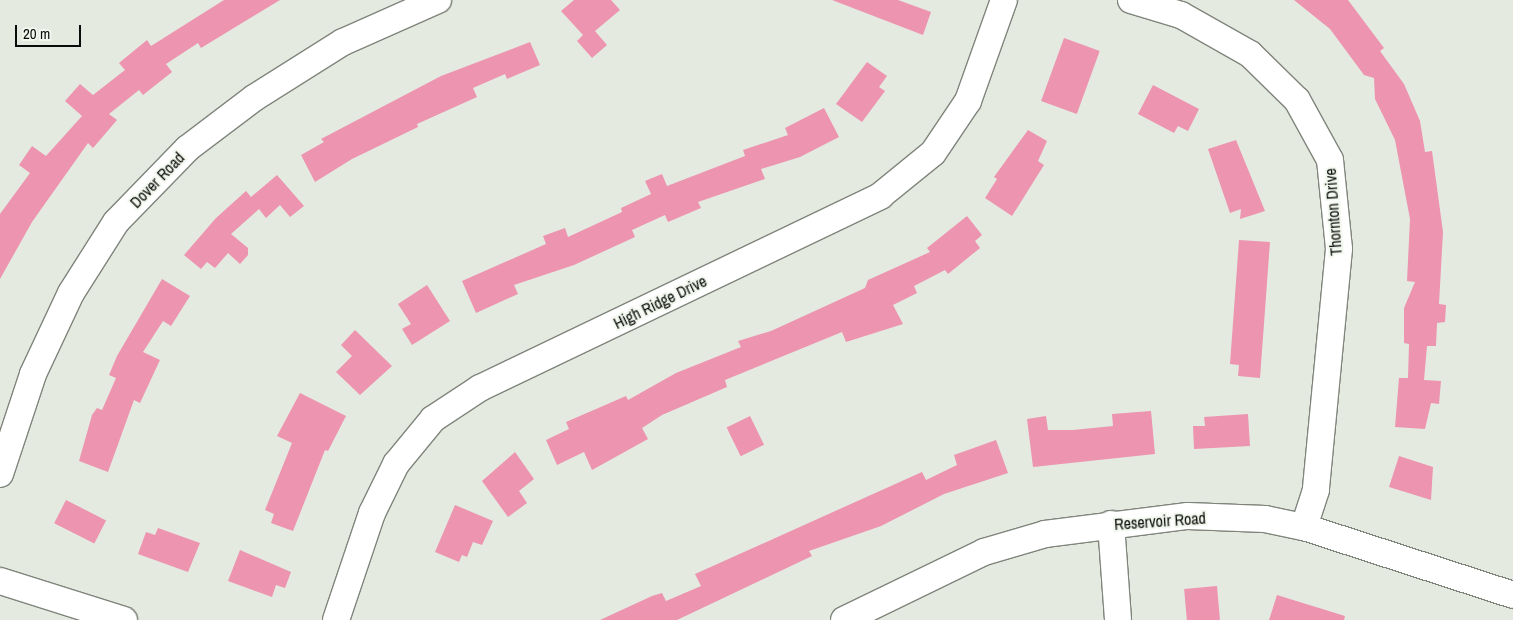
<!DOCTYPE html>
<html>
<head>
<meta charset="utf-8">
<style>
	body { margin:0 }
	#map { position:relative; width:1513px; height:620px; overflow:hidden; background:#e5eae0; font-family:"Archivo Narrow",sans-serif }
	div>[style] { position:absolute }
	.building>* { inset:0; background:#ec94b0; transform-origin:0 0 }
	.roads { filter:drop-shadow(1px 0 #80857c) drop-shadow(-1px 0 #80857c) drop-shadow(0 1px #80857c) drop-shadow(0 -1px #80857c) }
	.minor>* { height:26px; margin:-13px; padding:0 13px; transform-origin:13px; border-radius:13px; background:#fff }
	span { translate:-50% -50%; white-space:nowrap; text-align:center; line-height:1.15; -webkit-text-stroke:4px #f2f7ee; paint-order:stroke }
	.street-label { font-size:16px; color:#0a0c09 }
	.scale { position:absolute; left:15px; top:25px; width:66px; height:22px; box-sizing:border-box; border:2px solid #0a0c09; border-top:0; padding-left:6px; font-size:15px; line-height:18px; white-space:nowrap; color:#0a0c09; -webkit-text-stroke:4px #f2f7ee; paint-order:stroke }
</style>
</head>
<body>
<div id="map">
	<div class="building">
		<i style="clip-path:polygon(224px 0,280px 0,201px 48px,198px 43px,166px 64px,172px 72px,143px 95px,139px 90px,109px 114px,117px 120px,93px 148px,88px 143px,32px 222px,0 279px,0 214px,30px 173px,19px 165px,32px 146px,46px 156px,82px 116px,65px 101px,80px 84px,93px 95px,125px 70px,119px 63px,147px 40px,151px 46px)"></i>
		<i style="clip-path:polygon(574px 0,611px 0,620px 10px,595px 31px,607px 45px,592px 58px,577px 41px,583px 35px,561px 11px)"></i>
		<i style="clip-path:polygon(832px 0,898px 0,931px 12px,923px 35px)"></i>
		<i style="clip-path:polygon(1294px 0,1348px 0,1384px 48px,1380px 51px,1404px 84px,1420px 121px,1425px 152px,1432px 151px,1443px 232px,1439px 304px,1446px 305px,1445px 322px,1437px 323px,1436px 346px,1427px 346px,1424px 380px,1441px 381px,1439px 404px,1431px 403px,1425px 429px,1395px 427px,1399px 378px,1408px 378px,1409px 344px,1404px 343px,1404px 308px,1415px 282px,1407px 281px,1410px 219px,1395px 140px,1375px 99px,1374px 78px,1364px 75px,1330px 29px)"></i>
		<i style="left:1064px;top:38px;width:38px;height:67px;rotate:20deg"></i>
		<i style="clip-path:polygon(530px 42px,540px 65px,507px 79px,505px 74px,473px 88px,477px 97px,417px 124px,418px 127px,352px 159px,315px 182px,301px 155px,324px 142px,321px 139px,441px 76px)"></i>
		<i style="clip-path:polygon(867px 62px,887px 76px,879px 87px,885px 91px,862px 122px,836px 104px)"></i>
		<i style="clip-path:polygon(1153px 85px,1199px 109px,1188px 131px,1178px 126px,1174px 133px,1138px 114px)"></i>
		<i style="clip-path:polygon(824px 108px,839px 137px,800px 157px,761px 169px,765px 179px,698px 202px,701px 208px,668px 222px,665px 215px,632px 230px,635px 237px,574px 265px,514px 285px,518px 294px,476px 313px,462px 281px,546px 244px,543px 236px,565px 228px,568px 237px,622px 212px,621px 208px,651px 194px,645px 181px,662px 174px,667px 186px,745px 156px,743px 150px,788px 135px,785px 128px)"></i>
		<i style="clip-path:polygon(1028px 130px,1047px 141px,1038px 161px,1044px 165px,1012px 216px,985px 198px,997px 179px,994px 177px)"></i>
		<i style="clip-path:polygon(1236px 140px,1265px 211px,1240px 219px,1241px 209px,1230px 213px,1208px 149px)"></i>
		<i style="clip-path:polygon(277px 175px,304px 206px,290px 217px,280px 205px,266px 218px,259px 209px,231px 234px,248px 248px,248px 255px,240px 264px,228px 253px,215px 268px,207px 262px,201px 269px,184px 255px,216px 218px,246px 191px,251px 197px)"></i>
		<i style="clip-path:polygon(967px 216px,982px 235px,975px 241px,980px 248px,948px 274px,945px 270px,914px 286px,917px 293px,893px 305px,903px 324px,846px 342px,842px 332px,725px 380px,727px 387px,662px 415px,642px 428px,648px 439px,592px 470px,584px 452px,557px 465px,546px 440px,569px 429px,566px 422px,626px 396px,628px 400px,676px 373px,741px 347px,738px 341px,771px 331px,865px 288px,868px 280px,930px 252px,927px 248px)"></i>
		<i style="clip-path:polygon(1239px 240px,1270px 242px,1260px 378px,1238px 376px,1239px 365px,1230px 364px)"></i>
		<i style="clip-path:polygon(162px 279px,190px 296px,171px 326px,163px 321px,143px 352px,160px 360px,140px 403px,134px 400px,108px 472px,79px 461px,92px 415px,97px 408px,102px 410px,116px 378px,109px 375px,117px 356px)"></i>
		<i style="clip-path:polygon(427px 285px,450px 321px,412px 345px,402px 329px,411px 324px,398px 304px)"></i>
		<i style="clip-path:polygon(355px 330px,392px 366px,360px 395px,336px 372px,352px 356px,341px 345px)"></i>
		<i style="clip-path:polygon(300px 393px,346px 416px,328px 451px,325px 450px,293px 531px,271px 523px,274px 514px,265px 510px,292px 443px,277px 436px)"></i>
		<i style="clip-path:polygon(1151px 411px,1155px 454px,1033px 467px,1027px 419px,1046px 416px,1048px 430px,1073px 430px,1113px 426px,1112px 414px)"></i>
		<i style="clip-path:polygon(1248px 414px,1250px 446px,1194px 449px,1193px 426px,1205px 426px,1204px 417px)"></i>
		<i style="left:750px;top:416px;width:32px;height:26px;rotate:64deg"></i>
		<i style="clip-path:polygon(996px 440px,1008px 473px,944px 494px,881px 526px,809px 551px,812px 556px,677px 620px,600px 620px,652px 596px,662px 593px,666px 601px,701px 586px,695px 574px,922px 472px,926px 480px,957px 465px,954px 455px)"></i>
		<i style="clip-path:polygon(515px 452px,534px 479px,519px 491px,527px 503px,508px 517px,482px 481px)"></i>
		<i style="clip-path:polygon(1399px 456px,1433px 467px,1431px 500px,1389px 487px)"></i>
		<i style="left:66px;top:500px;width:45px;height:26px;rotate:27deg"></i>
		<i style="clip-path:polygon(455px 505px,493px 521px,482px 545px,473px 542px,467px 557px,462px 555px,459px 562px,435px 552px)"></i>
		<i style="clip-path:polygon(158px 528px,200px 543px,188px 572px,138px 554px,146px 532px,155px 535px)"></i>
		<i style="clip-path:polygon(240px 550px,291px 572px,285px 588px,276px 585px,272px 597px,228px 581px)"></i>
		<i style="left:1217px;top:586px;width:34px;height:33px;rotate:85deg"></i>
		<i style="clip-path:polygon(1277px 595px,1345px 616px,1344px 620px,1269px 620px)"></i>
	</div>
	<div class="roads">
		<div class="minor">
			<i style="left:1131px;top:0;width:52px;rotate:16.7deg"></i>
			<i style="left:1181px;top:15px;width:79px;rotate:29.5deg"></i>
			<i style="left:1250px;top:54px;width:66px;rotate:44.4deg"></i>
			<i style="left:1297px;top:100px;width:68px;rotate:61.2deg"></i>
			<i style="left:1330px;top:160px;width:89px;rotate:84.2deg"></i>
			<i style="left:1339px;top:249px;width:242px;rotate:95.5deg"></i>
			<i style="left:1316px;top:490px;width:39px;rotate:108deg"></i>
			<i style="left:0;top:474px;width:105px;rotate:-71.7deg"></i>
			<i style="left:33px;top:374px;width:89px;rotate:-64.9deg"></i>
			<i style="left:71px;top:293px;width:84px;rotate:-57.6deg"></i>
			<i style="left:116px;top:222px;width:103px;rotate:-45.8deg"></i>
			<i style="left:188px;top:148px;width:83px;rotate:-37.1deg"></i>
			<i style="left:254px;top:98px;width:105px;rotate:-32.2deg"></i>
			<i style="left:343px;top:42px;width:104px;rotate:-23.9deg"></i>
			<i style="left:1111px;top:524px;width:96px;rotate:85.8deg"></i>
			<i style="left:0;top:581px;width:130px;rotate:17.5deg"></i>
			<i style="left:336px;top:620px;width:113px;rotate:-71.4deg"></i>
			<i style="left:372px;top:513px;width:55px;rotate:-63.9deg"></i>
			<i style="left:396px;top:464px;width:58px;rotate:-50.6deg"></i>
			<i style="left:433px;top:419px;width:56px;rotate:-33.4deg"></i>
			<i style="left:480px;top:388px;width:444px;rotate:-25.6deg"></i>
			<i style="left:880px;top:196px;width:68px;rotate:-39.1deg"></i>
			<i style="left:933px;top:153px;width:63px;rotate:-56.1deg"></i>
			<i style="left:968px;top:101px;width:107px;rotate:-70.4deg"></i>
			<i style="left:844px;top:620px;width:156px;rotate:-25.9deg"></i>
			<i style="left:984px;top:552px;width:64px;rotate:-16.4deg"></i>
			<i style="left:1045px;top:534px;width:144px;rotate:-7.2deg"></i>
			<i style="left:1188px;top:516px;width:77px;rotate:2.2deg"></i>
			<i style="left:1265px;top:519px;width:40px;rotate:12deg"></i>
			<i style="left:1304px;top:527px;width:220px;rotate:18deg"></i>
		</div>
	</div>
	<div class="street-label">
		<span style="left:157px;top:180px;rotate:-46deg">Dover Road</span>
		<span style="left:1333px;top:212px;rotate:-94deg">Thornton Drive</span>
		<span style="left:660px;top:302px;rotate:-26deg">High Ridge Drive</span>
		<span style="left:1160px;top:521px;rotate:-4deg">Reservoir Road</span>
	</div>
	<div class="scale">20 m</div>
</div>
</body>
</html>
